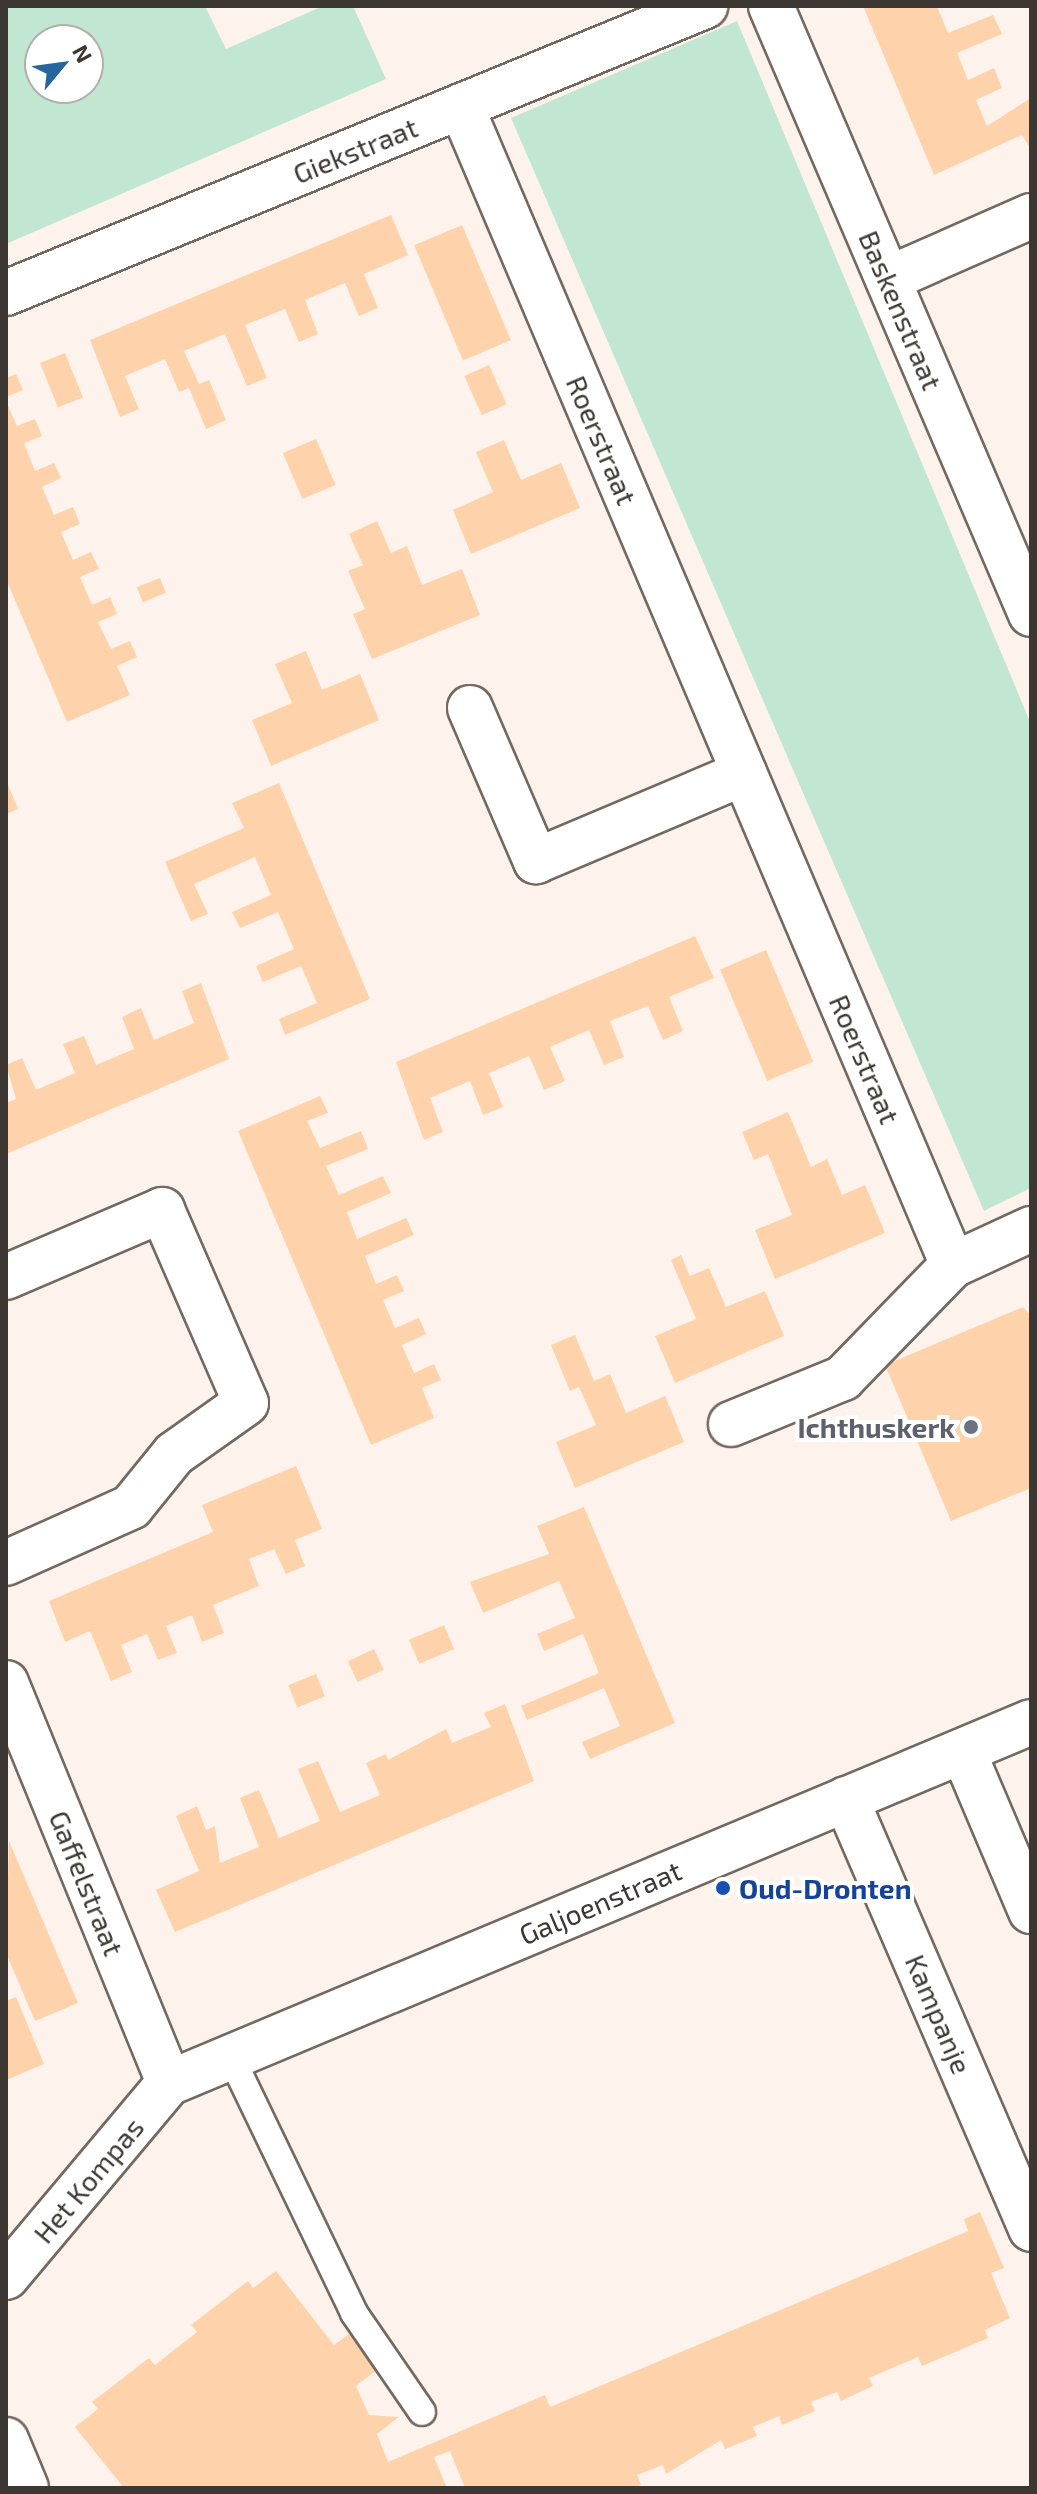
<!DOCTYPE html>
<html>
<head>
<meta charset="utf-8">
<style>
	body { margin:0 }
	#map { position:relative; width:1037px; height:2494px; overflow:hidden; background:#fef3ec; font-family:"Exo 2",sans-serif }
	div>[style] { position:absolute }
	.green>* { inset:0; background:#c1e7d2 }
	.building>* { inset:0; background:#fed3ac; transform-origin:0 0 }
	.roads { filter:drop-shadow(2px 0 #736961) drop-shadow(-2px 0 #736961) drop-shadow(0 2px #736961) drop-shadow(0 -2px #736961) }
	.service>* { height:26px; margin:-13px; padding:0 13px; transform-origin:13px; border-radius:13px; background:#fff }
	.minor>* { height:44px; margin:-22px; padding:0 22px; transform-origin:22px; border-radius:22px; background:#fff }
	.dots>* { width:22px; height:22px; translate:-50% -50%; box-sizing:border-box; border:4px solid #fff; border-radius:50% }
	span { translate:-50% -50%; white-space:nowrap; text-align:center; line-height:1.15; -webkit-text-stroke:8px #fff; paint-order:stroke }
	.street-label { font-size:28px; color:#3c3733 }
	.worship-label { font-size:28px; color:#5b616d; font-weight:700 }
	.right { translate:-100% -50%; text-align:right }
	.transit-label { font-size:28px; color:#164399; font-weight:700 }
	.left { translate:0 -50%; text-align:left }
	.frame { position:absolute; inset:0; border:8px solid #3c3733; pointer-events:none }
	.north { position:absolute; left:24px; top:24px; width:80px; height:80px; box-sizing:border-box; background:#fff; border:2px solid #b1afad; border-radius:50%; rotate:61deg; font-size:22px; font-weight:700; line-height:32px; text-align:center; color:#3c3733 }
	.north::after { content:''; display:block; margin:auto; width:28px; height:36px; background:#27669d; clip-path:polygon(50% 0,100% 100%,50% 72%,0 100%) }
</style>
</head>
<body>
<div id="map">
	<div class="green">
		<i style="clip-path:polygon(evenodd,6px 6px,205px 6px,226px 49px,323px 6px,353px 6px,386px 79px,6px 244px,6px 6px,40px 40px,88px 40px,88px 88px,40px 88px,40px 40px)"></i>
		<i style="clip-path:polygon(737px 21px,1031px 724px,1031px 1188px,984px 1211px,511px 118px)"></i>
	</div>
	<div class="building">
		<i style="clip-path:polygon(863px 6px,937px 6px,948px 33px,993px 15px,1002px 34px,957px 53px,968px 80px,994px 68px,1002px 88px,976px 100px,987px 126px,1031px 98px,1031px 150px,1022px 135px,934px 175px)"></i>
		<i style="clip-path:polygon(391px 215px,408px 255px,364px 274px,378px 308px,359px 316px,345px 283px,305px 300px,318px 334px,299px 342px,285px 309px,245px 325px,267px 378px,247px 386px,225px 334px,184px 351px,199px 384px,209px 380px,226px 420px,206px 429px,189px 388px,179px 392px,165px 359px,125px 376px,139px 409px,120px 417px,90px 340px)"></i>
		<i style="left:462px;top:225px;width:125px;height:52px;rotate:67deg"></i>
		<i style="left:65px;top:353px;width:48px;height:27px;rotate:68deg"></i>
		<i style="left:489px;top:365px;width:43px;height:27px;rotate:66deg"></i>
		<i style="clip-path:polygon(16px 374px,23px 390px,6px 397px,6px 378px)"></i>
		<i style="clip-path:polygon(6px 401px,17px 426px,35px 419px,42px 436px,24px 443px,35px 471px,54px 463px,61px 478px,42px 487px,54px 515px,73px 507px,80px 524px,61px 532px,73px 560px,91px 552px,99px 569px,80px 577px,92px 605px,110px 597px,117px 614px,98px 622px,111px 649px,130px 641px,137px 657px,117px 666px,130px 695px,67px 722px,6px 579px)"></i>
		<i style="left:316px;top:439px;width:50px;height:36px;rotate:67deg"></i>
		<i style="clip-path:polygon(504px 440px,521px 480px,561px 463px,580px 508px,471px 554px,453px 510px,493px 492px,476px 452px)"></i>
		<i style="clip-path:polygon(377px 521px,391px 553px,407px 546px,422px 585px,462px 569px,480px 615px,372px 659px,353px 614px,365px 609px,348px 571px,363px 565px,349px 534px)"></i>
		<i style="left:160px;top:578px;width:16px;height:25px;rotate:68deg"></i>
		<i style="clip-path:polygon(306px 651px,322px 690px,360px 674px,379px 720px,271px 766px,252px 720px,292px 703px,275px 664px)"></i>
		<i style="clip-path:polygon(6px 780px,18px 809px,6px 814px)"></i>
		<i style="clip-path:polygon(279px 783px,370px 999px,285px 1035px,279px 1019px,317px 1003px,301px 966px,263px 982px,256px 966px,294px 949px,278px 912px,240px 928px,232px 912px,271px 895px,255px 857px,194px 884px,208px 914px,191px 921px,165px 862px,244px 828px,232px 803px)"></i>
		<i style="clip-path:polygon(695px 936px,714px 978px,669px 997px,683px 1031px,663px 1040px,648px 1006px,610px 1021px,624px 1057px,604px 1065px,589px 1030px,550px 1047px,565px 1081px,544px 1090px,529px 1056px,489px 1073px,503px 1107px,483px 1115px,470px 1081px,430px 1098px,443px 1132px,424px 1140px,396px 1062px)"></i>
		<i style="left:766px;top:950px;width:121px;height:50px;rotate:67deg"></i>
		<i style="clip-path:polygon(201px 983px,229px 1059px,6px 1154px,6px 1103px,16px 1099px,6px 1065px,22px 1058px,36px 1090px,75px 1073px,63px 1044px,84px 1036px,96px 1065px,134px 1049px,122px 1017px,141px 1008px,154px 1040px,194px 1023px,182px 991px)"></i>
		<i style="clip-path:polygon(320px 1096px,328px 1113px,307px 1121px,320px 1148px,361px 1131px,368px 1149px,326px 1166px,339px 1195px,383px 1176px,391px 1193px,347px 1212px,357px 1239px,406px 1218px,414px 1235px,365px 1256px,376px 1284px,397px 1275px,404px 1291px,383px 1300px,395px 1328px,419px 1318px,426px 1334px,402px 1345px,414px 1373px,434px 1364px,441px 1380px,422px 1388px,434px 1418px,371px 1445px,238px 1131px)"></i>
		<i style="clip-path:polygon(788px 1112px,811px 1167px,827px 1159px,842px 1195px,865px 1185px,885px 1233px,775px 1279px,755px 1230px,792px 1215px,768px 1154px,754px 1160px,742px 1132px)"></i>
		<i style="clip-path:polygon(681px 1255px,690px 1276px,709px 1268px,726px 1307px,765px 1291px,784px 1336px,675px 1383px,655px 1336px,696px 1319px,671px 1260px)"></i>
		<i style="clip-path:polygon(1023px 1307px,1031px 1316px,1031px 1488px,951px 1521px,885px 1365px)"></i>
		<i style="clip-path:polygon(575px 1335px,594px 1381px,610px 1374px,626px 1413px,665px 1396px,684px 1442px,575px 1488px,556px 1442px,596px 1425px,579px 1387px,570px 1391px,551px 1345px)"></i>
		<i style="clip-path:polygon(296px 1466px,322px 1529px,295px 1540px,305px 1566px,286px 1574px,274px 1549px,249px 1559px,259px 1586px,213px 1605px,224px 1633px,202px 1642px,192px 1615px,166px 1626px,177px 1653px,158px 1660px,147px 1634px,121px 1645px,132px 1672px,111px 1681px,90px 1631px,65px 1642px,49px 1601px,213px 1532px,202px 1505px)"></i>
		<i style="clip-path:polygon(584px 1507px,675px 1723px,590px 1759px,582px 1742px,620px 1726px,604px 1688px,527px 1720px,521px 1706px,599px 1673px,583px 1634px,544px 1651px,537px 1634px,575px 1618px,559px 1581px,483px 1613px,470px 1582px,549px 1554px,537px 1526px)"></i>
		<i style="left:444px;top:1625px;width:26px;height:38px;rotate:67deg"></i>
		<i style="left:374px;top:1649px;width:23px;height:29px;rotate:65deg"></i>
		<i style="left:316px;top:1674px;width:24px;height:30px;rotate:68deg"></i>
		<i style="clip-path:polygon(505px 1704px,534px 1781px,175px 1932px,156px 1890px,199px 1871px,176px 1816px,197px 1806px,206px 1830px,215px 1826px,220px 1863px,259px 1847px,240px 1798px,259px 1790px,279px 1838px,320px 1821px,298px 1769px,318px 1761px,340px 1812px,380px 1795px,366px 1763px,386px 1754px,388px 1760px,446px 1729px,452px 1743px,491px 1727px,484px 1713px)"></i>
		<i style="clip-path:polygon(9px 1841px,78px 2003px,35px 2021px,6px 1953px)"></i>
		<i style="clip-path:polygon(16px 1997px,44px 2064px,6px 2080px,6px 2001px)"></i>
		<i style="clip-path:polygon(980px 2212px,1004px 2268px,991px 2273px,1010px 2318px,985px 2330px,988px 2338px,922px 2366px,918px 2357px,869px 2378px,873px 2386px,841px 2401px,837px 2392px,811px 2402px,815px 2411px,782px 2425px,779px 2416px,753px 2427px,757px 2436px,725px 2449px,721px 2440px,666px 2474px,663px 2465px,637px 2475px,641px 2485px,633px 2488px,465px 2488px,450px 2451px,434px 2457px,447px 2488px,124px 2488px,75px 2427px,98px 2409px,92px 2402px,149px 2358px,155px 2365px,197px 2332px,191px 2325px,248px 2281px,253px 2288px,276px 2271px,334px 2345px,356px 2329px,383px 2365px,356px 2386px,369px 2415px,399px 2417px,377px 2434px,388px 2462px,545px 2395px,550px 2407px,968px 2231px,964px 2219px)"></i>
	</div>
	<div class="roads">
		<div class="service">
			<i style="left:231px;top:2057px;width:284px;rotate:64.3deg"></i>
			<i style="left:354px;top:2313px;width:120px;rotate:55.5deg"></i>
		</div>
		<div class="minor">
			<i style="left:771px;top:6px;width:661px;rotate:66.85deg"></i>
			<i style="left:461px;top:106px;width:1259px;rotate:67deg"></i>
			<i style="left:953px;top:1265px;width:86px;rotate:-24.8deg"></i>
			<i style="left:888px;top:279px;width:156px;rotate:-23.8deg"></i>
			<i style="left:6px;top:293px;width:756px;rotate:-22.32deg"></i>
			<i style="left:470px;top:708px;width:167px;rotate:66.7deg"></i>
			<i style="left:536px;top:861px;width:226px;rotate:-22.9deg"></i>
			<i style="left:6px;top:1277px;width:170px;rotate:-23.2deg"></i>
			<i style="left:162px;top:1210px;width:210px;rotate:66.5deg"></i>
			<i style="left:246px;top:1403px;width:88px;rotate:144.7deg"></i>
			<i style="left:174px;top:1454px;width:68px;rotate:129.1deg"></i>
			<i style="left:131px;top:1507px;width:137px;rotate:155.9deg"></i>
			<i style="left:731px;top:1424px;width:121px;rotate:-22.3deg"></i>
			<i style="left:843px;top:1378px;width:158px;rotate:-45.8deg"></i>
			<i style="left:6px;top:1683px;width:432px;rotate:67.8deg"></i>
			<i style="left:963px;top:1751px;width:174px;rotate:67deg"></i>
			<i style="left:846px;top:1799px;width:468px;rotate:66.7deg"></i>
			<i style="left:6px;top:2277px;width:253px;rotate:-50deg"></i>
			<i style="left:169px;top:2083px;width:935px;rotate:-22.72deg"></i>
			<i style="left:6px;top:2440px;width:52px;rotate:67.4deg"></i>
		</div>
	</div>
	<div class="dots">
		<i style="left:971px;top:1427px;background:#6b7280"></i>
		<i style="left:723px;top:1888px;background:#1a4fb4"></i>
	</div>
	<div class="street-label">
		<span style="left:355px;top:150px;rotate:-22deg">Giekstraat</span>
		<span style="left:901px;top:310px;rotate:67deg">Baskenstraat</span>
		<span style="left:602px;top:440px;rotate:67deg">Roerstraat</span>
		<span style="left:865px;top:1059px;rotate:67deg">Roerstraat</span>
		<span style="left:87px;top:1883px;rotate:68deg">Gaffelstraat</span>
		<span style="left:600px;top:1902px;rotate:-23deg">Galjoenstraat</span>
		<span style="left:939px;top:2014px;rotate:67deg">Kampanje</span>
		<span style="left:88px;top:2180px;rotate:-50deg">Het Kompas</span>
	</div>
	<div class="worship-label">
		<span class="right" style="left:955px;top:1427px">Ichthuskerk</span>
	</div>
	<div class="transit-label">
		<span class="left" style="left:739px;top:1888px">Oud-Dronten</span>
	</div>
	<div class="frame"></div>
	<div class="north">N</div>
</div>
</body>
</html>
